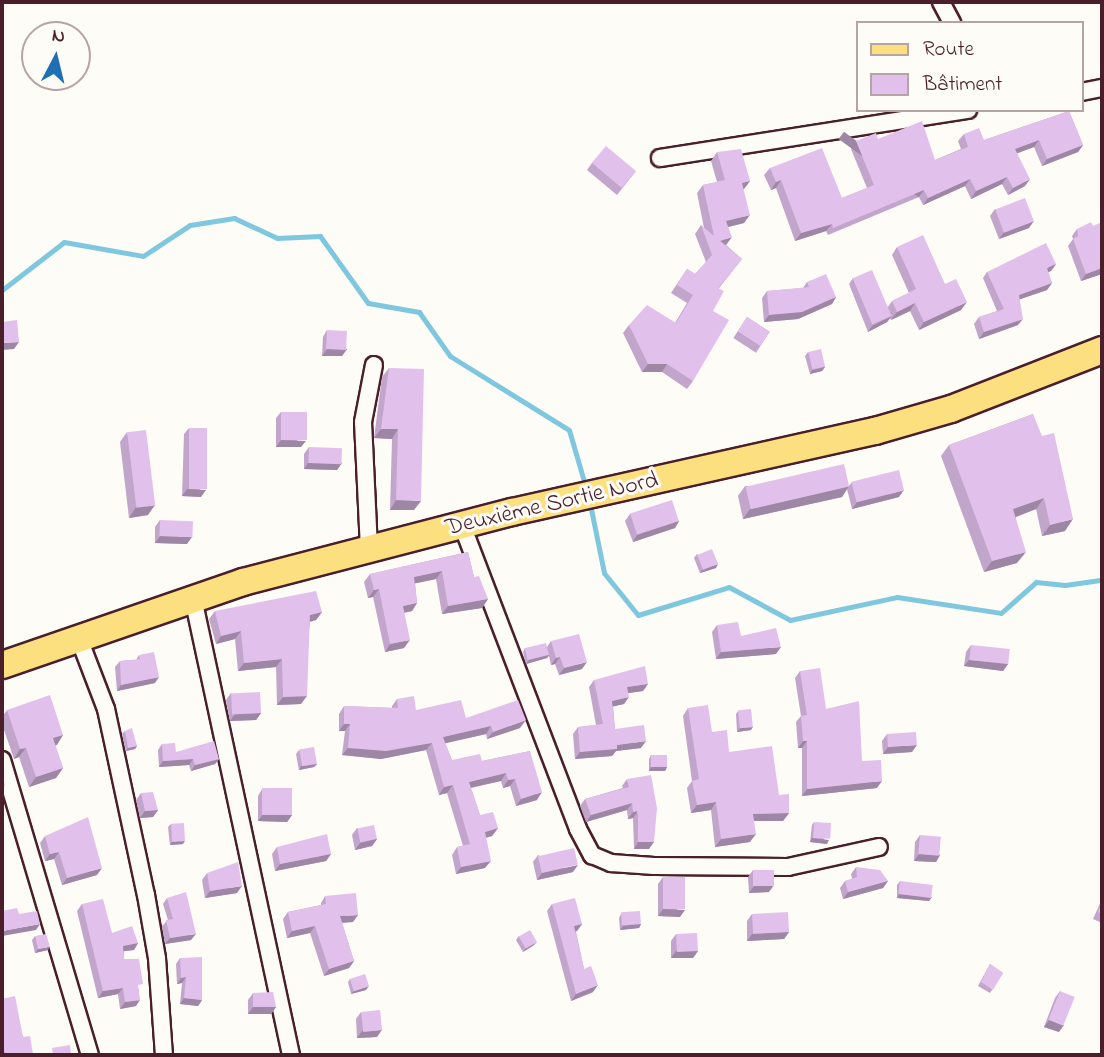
<!DOCTYPE html>
<html>
<head>
<meta charset="utf-8">
<style>
	body { margin:0 }
	#map { position:relative; width:1104px; height:1057px; overflow:hidden; background:#fdfcf7; font-family:"Indie Flower",sans-serif }
	div>[style] { position:absolute }
	.stream>* { height:5px; margin:-2.5px; padding:0 2.5px; transform-origin:2.5px; border-radius:2.5px; background:#7fc7df }
	.roads { filter:drop-shadow(2px 0 #4a1f2b) drop-shadow(-2px 0 #4a1f2b) drop-shadow(0 2px #4a1f2b) drop-shadow(0 -2px #4a1f2b) }
	.street>* { height:16px; margin:-8px; padding:0 8px; transform-origin:8px; border-radius:8px; background:#fdfcf7 }
	.primary>* { height:26px; margin:-13px; padding:0 13px; transform-origin:13px; border-radius:13px; background:#fce080 }
	.wall>* { inset:0; background:#c2a5cb; transform-origin:0 0 }
	.shaded-wall>* { inset:0; background:#9e86a5; transform-origin:0 0 }
	.building>* { inset:0; background:#e2c0ec; transform-origin:0 0 }
	span { translate:-50% -50%; white-space:nowrap; text-align:center; line-height:1.15; -webkit-text-stroke:6px #fdfcf7; paint-order:stroke }
	.street-label { font-size:24px; color:#4a1f2b }
	.frame { position:absolute; inset:0; border:4px solid #4a1f2b; pointer-events:none }
	.legend { position:absolute; left:856px; top:21px; width:228px; height:91px; box-sizing:border-box; background:#fdfcf7; border:2px solid #b5a4a5; margin:0; padding:9px 12px; list-style:none; font-size:21px; color:#4a1f2b }
	.legend li { display:flex; align-items:center; gap:14px; height:35px }
	.legend b { width:35px; border:2px solid #b5a4a5 }
	.north { position:absolute; left:21px; top:21px; width:70px; height:70px; box-sizing:border-box; background:#fdfcf7; border:2px solid #b5a4a5; border-radius:50%; rotate:7deg; font-size:19px; font-weight:700; line-height:28px; text-align:center; color:#4a1f2b }
	.north::after { content:''; display:block; margin:auto; width:24px; height:32px; background:#1f6fb2; clip-path:polygon(50% 0,100% 100%,50% 72%,0 100%) }
</style>
</head>
<body>
<div id="map">
	<div class="stream">
		<i style="left:2px;top:290px;width:78px;rotate:-37.7deg"></i>
		<i style="left:64px;top:242px;width:80px;rotate:10deg"></i>
		<i style="left:143px;top:256px;width:56px;rotate:-33.4deg"></i>
		<i style="left:190px;top:225px;width:45px;rotate:-9deg"></i>
		<i style="left:234px;top:218px;width:47px;rotate:24.9deg"></i>
		<i style="left:277px;top:238px;width:43px;rotate:-2.7deg"></i>
		<i style="left:320px;top:236px;width:82px;rotate:54.4deg"></i>
		<i style="left:368px;top:303px;width:52px;rotate:10deg"></i>
		<i style="left:419px;top:312px;width:54px;rotate:54.8deg"></i>
		<i style="left:450px;top:356px;width:140px;rotate:31.9deg"></i>
		<i style="left:569px;top:430px;width:60px;rotate:73.7deg"></i>
		<i style="left:590px;top:504px;width:70px;rotate:78.5deg"></i>
		<i style="left:604px;top:573px;width:54px;rotate:51deg"></i>
		<i style="left:638px;top:615px;width:95px;rotate:-17.1deg"></i>
		<i style="left:729px;top:587px;width:69px;rotate:28.4deg"></i>
		<i style="left:790px;top:620px;width:109px;rotate:-12.1deg"></i>
		<i style="left:897px;top:597px;width:105px;rotate:8.7deg"></i>
		<i style="left:1001px;top:613px;width:47px;rotate:-41.5deg"></i>
		<i style="left:1036px;top:582px;width:29px;rotate:6deg"></i>
		<i style="left:1065px;top:585px;width:37px;rotate:-8deg"></i>
	</div>
	<div class="roads">
		<div class="street">
			<i style="left:941px;top:2px;width:24px;rotate:62deg"></i>
			<i style="left:1081px;top:92px;width:21px;rotate:-11deg"></i>
			<i style="left:660px;top:158px;width:312px;rotate:-8.9deg"></i>
			<i style="left:462px;top:525px;width:325px;rotate:69.1deg"></i>
			<i style="left:578px;top:829px;width:30px;rotate:62deg"></i>
			<i style="left:592px;top:855px;width:21px;rotate:23deg"></i>
			<i style="left:611px;top:863px;width:43px;rotate:4deg"></i>
			<i style="left:654px;top:866px;width:134px;rotate:0.4deg"></i>
			<i style="left:788px;top:867px;width:93px;rotate:-12.4deg"></i>
			<i style="left:369px;top:549px;width:127px;rotate:-92.7deg"></i>
			<i style="left:363px;top:422px;width:58px;rotate:-79.1deg"></i>
			<i style="left:193px;top:598px;width:467px;rotate:77.9deg"></i>
			<i style="left:78px;top:636px;width:78px;rotate:69deg"></i>
			<i style="left:106px;top:709px;width:190px;rotate:77.9deg"></i>
			<i style="left:146px;top:895px;width:64px;rotate:80.1deg"></i>
			<i style="left:157px;top:958px;width:97px;rotate:85.9deg"></i>
			<i style="left:2px;top:760px;width:308px;rotate:73.4deg"></i>
		</div>
		<div class="primary">
			<i style="left:2px;top:665px;width:255px;rotate:-19deg"></i>
			<i style="left:243px;top:582px;width:278px;rotate:-14.6deg"></i>
			<i style="left:512px;top:512px;width:372px;rotate:-12.6deg"></i>
			<i style="left:875px;top:431px;width:79px;rotate:-16.1deg"></i>
			<i style="left:951px;top:409px;width:162px;rotate:-21.3deg"></i>
		</div>
	</div>
	<div class="wall">
		<i style="clip-path:polygon(1069px 111px,1083px 145px,1078px 152px,1042px 166px,1034px 147px,1017px 153px,1025px 186px,1008px 195px,1002px 184px,971px 199px,965px 186px,923px 205px,919px 197px,828px 235px,826px 231px,795px 241px,776px 188px,771px 190px,764px 175px,770px 168px,842px 198px,867px 188px,851px 149px,856px 141px,878px 139px,935px 160px,961px 149px,958px 141px,964px 134px,984px 140px)"></i>
		<i style="clip-path:polygon(717px 152px,750px 181px,743px 190px,744px 223px,728px 227px,726px 245px,742px 259px,719px 288px,693px 381px,687px 389px,662px 372px,642px 372px,623px 333px,629px 325px,675px 323px,687px 303px,671px 293px,687px 269px,695px 274px,706px 262px,695px 234px,701px 225px,704px 228px,697px 193px,703px 185px,717px 182px,711px 161px)"></i>
		<i style="clip-path:polygon(592px 163px,636px 171px,617px 195px,587px 170px)"></i>
		<i style="clip-path:polygon(995px 209px,1029px 228px,999px 239px,990px 216px)"></i>
		<i style="clip-path:polygon(1093px 226px,1102px 274px,1081px 281px,1068px 246px,1073px 239px,1072px 236px,1077px 229px)"></i>
		<i style="clip-path:polygon(897px 247px,945px 284px,961px 310px,919px 330px,910px 311px,891px 320px,890px 318px,887px 322px,868px 332px,849px 284px,853px 278px,888px 307px,892px 301px,909px 293px,892px 255px)"></i>
		<i style="clip-path:polygon(1056px 264px,1051px 271px,1048px 272px,1052px 283px,1047px 290px,1020px 299px,1018px 325px,979px 339px,974px 324px,979px 317px,997px 311px,983px 278px,987px 272px)"></i>
		<i style="clip-path:polygon(807px 282px,836px 297px,832px 304px,798px 319px,764px 322px,762px 298px,767px 291px,803px 288px)"></i>
		<i style="left:747px;top:317px;width:27px;height:25px;rotate:33deg"></i>
		<i style="clip-path:polygon(327px 330px,347px 349px,342px 356px,322px 356px,323px 337px)"></i>
		<i style="clip-path:polygon(808px 352px,825px 367px,822px 371px,810px 374px,805px 356px)"></i>
		<i style="clip-path:polygon(389px 368px,414px 510px,390px 510px,392px 439px,374px 438px,382px 377px)"></i>
		<i style="clip-path:polygon(281px 412px,301px 447px,276px 447px,276px 418px)"></i>
		<i style="clip-path:polygon(1033px 414px,1065px 531px,1042px 536px,1036px 509px,1016px 517px,1017px 563px,984px 572px,941px 456px,949px 445px)"></i>
		<i style="clip-path:polygon(189px 428px,201px 497px,182px 496px,184px 434px)"></i>
		<i style="clip-path:polygon(127px 432px,148px 515px,129px 518px,120px 442px)"></i>
		<i style="clip-path:polygon(309px 447px,342px 463px,337px 470px,304px 469px,304px 454px)"></i>
		<i style="clip-path:polygon(852px 482px,899px 497px,852px 509px,847px 489px,842px 497px,743px 519px,738px 496px,745px 486px,849px 486px)"></i>
		<i style="clip-path:polygon(630px 514px,679px 521px,675px 528px,633px 542px,625px 521px)"></i>
		<i style="clip-path:polygon(160px 520px,187px 544px,155px 543px,155px 527px)"></i>
		<i style="clip-path:polygon(468px 552px,474px 577px,488px 599px,482px 608px,442px 614px,436px 579px,415px 583px,417px 603px,412px 611px,404px 613px,404px 648px,385px 652px,373px 597px,368px 598px,364px 582px,370px 574px)"></i>
		<i style="clip-path:polygon(697px 554px,716px 568px,700px 573px,694px 558px)"></i>
		<i style="clip-path:polygon(215px 611px,322px 612px,316px 620px,310px 622px,301px 704px,277px 705px,276px 667px,238px 671px,235px 639px,216px 644px,209px 619px)"></i>
		<i style="clip-path:polygon(717px 625px,741px 636px,776px 654px,716px 659px,712px 632px)"></i>
		<i style="clip-path:polygon(551px 641px,582px 669px,559px 675px,555px 664px,551px 665px,549px 656px,547px 658px,526px 664px,523px 652px,525px 648px,547px 647px)"></i>
		<i style="clip-path:polygon(971px 645px,1008px 664px,1003px 671px,964px 666px,966px 652px)"></i>
		<i style="clip-path:polygon(139px 655px,155px 683px,117px 691px,115px 667px,120px 661px,136px 660px)"></i>
		<i style="clip-path:polygon(800px 671px,862px 761px,877px 788px,802px 796px,802px 748px,798px 748px,796px 722px,801px 716px,795px 678px)"></i>
		<i style="clip-path:polygon(594px 680px,648px 684px,643px 691px,628px 693px,624px 704px,613px 706px,615px 729px,641px 748px,616px 751px,612px 756px,575px 759px,573px 734px,578px 727px,596px 725px,589px 687px)"></i>
		<i style="clip-path:polygon(231px 693px,261px 713px,256px 720px,230px 721px,226px 700px)"></i>
		<i style="clip-path:polygon(397px 699px,416px 710px,520px 728px,487px 739px,486px 734px,445px 743px,452px 760px,482px 761px,530px 751px,537px 800px,516px 806px,510px 786px,503px 788px,501px 781px,471px 788px,480px 815px,498px 828px,492px 836px,486px 838px,485px 868px,456px 874px,452px 855px,457px 847px,463px 846px,447px 793px,439px 795px,426px 750px,381px 759px,342px 755px,345px 731px,339px 731px,339px 714px,344px 706px,392px 708px,392px 706px)"></i>
		<i style="clip-path:polygon(688px 708px,712px 732px,729px 752px,779px 795px,789px 813px,783px 821px,754px 821px,750px 842px,715px 847px,711px 810px,691px 813px,687px 788px,692px 781px,683px 716px)"></i>
		<i style="clip-path:polygon(7px 710px,63px 735px,55px 745px,63px 768px,56px 778px,29px 787px,19px 757px,14px 759px,2px 724px,2px 717px)"></i>
		<i style="clip-path:polygon(738px 711px,751px 730px,737px 732px,736px 714px)"></i>
		<i style="clip-path:polygon(125px 731px,137px 746px,135px 749px,126px 751px,122px 734px)"></i>
		<i style="clip-path:polygon(887px 734px,912px 752px,883px 754px,882px 741px)"></i>
		<i style="clip-path:polygon(162px 744px,176px 752px,219px 759px,215px 764px,191px 771px,189px 765px,159px 767px,158px 750px)"></i>
		<i style="clip-path:polygon(299px 750px,317px 764px,314px 767px,299px 770px,296px 754px)"></i>
		<i style="clip-path:polygon(651px 755px,667px 767px,665px 771px,649px 771px,649px 759px)"></i>
		<i style="clip-path:polygon(627px 779px,649px 849px,634px 849px,633px 818px,628px 819px,627px 810px,586px 822px,580px 806px,585px 799px,623px 788px,622px 786px)"></i>
		<i style="clip-path:polygon(262px 789px,292px 815px,287px 822px,258px 821px,258px 796px)"></i>
		<i style="clip-path:polygon(141px 793px,158px 810px,153px 817px,140px 818px,136px 800px)"></i>
		<i style="clip-path:polygon(814px 822px,827px 844px,810px 842px,812px 825px)"></i>
		<i style="clip-path:polygon(171px 824px,183px 844px,170px 845px,168px 827px)"></i>
		<i style="clip-path:polygon(357px 828px,377px 839px,372px 846px,355px 850px,352px 835px)"></i>
		<i style="clip-path:polygon(920px 835px,940px 855px,936px 862px,914px 861px,915px 842px)"></i>
		<i style="clip-path:polygon(45px 836px,97px 875px,62px 885px,54px 859px,45px 861px,40px 843px)"></i>
		<i style="clip-path:polygon(277px 847px,331px 854px,326px 861px,275px 871px,272px 854px)"></i>
		<i style="clip-path:polygon(538px 855px,573px 872px,537px 880px,533px 862px)"></i>
		<i style="clip-path:polygon(856px 867px,888px 881px,883px 888px,843px 899px,840px 888px,845px 881px,852px 879px,851px 874px)"></i>
		<i style="clip-path:polygon(753px 870px,769px 892px,749px 893px,748px 877px)"></i>
		<i style="clip-path:polygon(207px 873px,237px 893px,205px 898px,202px 880px)"></i>
		<i style="clip-path:polygon(663px 877px,680px 917px,658px 916px,658px 884px)"></i>
		<i style="clip-path:polygon(900px 881px,932px 897px,929px 901px,897px 898px,897px 885px)"></i>
		<i style="clip-path:polygon(325px 896px,353px 922px,342px 923px,354px 961px,349px 968px,324px 976px,310px 933px,287px 938px,283px 919px,288px 912px,321px 905px,321px 903px)"></i>
		<i style="clip-path:polygon(167px 898px,191px 940px,165px 944px,162px 926px,168px 920px,163px 904px)"></i>
		<i style="clip-path:polygon(1102px 899px,1102px 923px,1093px 919px)"></i>
		<i style="clip-path:polygon(82px 904px,112px 933px,138px 943px,134px 950px,124px 951px,124px 959px,139px 990px,136px 1006px,120px 1009px,118px 994px,98px 998px,77px 911px)"></i>
		<i style="clip-path:polygon(552px 904px,582px 924px,576px 932px,584px 969px,593px 992px,571px 1001px,547px 911px)"></i>
		<i style="clip-path:polygon(621px 914px,641px 924px,639px 928px,620px 930px,619px 918px)"></i>
		<i style="clip-path:polygon(752px 914px,789px 932px,784px 939px,747px 941px,747px 921px)"></i>
		<i style="clip-path:polygon(676px 934px,698px 951px,693px 958px,671px 958px,671px 941px)"></i>
		<i style="clip-path:polygon(35px 936px,48px 950px,35px 953px,32px 940px)"></i>
		<i style="clip-path:polygon(519px 936px,534px 945px,523px 952px,516px 940px)"></i>
		<i style="clip-path:polygon(180px 958px,202px 1000px,198px 1006px,180px 1004px,182px 983px,177px 984px,176px 964px)"></i>
		<i style="clip-path:polygon(990px 964px,1003px 973px,990px 993px,978px 986px)"></i>
		<i style="clip-path:polygon(350px 979px,366px 990px,351px 994px,348px 982px)"></i>
		<i style="clip-path:polygon(1060px 991px,1059px 1032px,1044px 1027px,1055px 998px)"></i>
		<i style="clip-path:polygon(253px 993px,276px 1007px,271px 1014px,248px 1014px,248px 1000px)"></i>
		<i style="clip-path:polygon(2px 999px,33px 1054px,31px 1055px,2px 1055px)"></i>
		<i style="clip-path:polygon(361px 1012px,377px 1037px,357px 1038px,356px 1019px)"></i>
	</div>
	<div class="shaded-wall">
		<i style="clip-path:polygon(1039px 140px,1034px 147px,1010px 156px,1015px 149px)"></i>
		<i style="clip-path:polygon(1083px 145px,1078px 152px,1042px 166px,1047px 159px)"></i>
		<i style="clip-path:polygon(1007px 177px,1002px 184px,971px 199px,976px 191px)"></i>
		<i style="clip-path:polygon(970px 179px,965px 186px,923px 205px,928px 198px)"></i>
		<i style="clip-path:polygon(1030px 179px,1025px 186px,1008px 195px,1013px 188px)"></i>
		<i style="clip-path:polygon(781px 180px,776px 188px,771px 190px,776px 182px)"></i>
		<i style="clip-path:polygon(750px 181px,744px 189px,736px 192px,742px 183px)"></i>
		<i style="left:924px;top:190px;width:9px;height:99px;rotate:126deg"></i>
		<i style="clip-path:polygon(750px 215px,744px 223px,720px 229px,726px 221px)"></i>
		<i style="clip-path:polygon(1034px 221px,1029px 228px,999px 239px,1004px 232px)"></i>
		<i style="clip-path:polygon(832px 224px,826px 231px,795px 241px,801px 233px)"></i>
		<i style="clip-path:polygon(732px 237px,726px 245px,720px 241px)"></i>
		<i style="clip-path:polygon(1056px 264px,1051px 271px,1042px 275px,1047px 268px)"></i>
		<i style="clip-path:polygon(1102px 268px,1102px 274px,1081px 281px,1086px 274px)"></i>
		<i style="clip-path:polygon(1052px 283px,1047px 290px,1015px 301px,1019px 295px)"></i>
		<i style="clip-path:polygon(836px 297px,832px 304px,798px 319px,764px 322px,769px 315px)"></i>
		<i style="clip-path:polygon(967px 302px,961px 310px,919px 330px,924px 322px)"></i>
		<i style="clip-path:polygon(915px 303px,910px 311px,891px 320px,897px 312px)"></i>
		<i style="clip-path:polygon(892px 316px,887px 322px,868px 332px,872px 326px)"></i>
		<i style="clip-path:polygon(1023px 319px,1018px 325px,979px 339px,984px 332px)"></i>
		<i style="clip-path:polygon(19px 342px,14px 349px,2px 350px,2px 343px)"></i>
		<i style="clip-path:polygon(327px 349px,347px 349px,342px 356px,322px 356px)"></i>
		<i style="clip-path:polygon(648px 364px,667px 364px,662px 372px,642px 372px)"></i>
		<i style="clip-path:polygon(825px 367px,822px 371px,810px 374px,812px 370px)"></i>
		<i style="clip-path:polygon(381px 429px,398px 429px,392px 439px,374px 438px)"></i>
		<i style="clip-path:polygon(281px 440px,306px 441px,301px 447px,276px 447px)"></i>
		<i style="clip-path:polygon(308px 463px,342px 463px,337px 470px,304px 469px)"></i>
		<i style="clip-path:polygon(849px 486px,842px 497px,743px 519px,750px 509px)"></i>
		<i style="clip-path:polygon(187px 489px,206px 490px,201px 497px,182px 496px)"></i>
		<i style="clip-path:polygon(904px 490px,899px 497px,852px 509px,857px 502px)"></i>
		<i style="clip-path:polygon(1044px 498px,1036px 509px,1005px 521px,1013px 509px)"></i>
		<i style="clip-path:polygon(396px 500px,421px 501px,414px 510px,390px 510px)"></i>
		<i style="clip-path:polygon(155px 505px,148px 515px,129px 518px,136px 507px)"></i>
		<i style="clip-path:polygon(1073px 519px,1065px 531px,1042px 536px,1050px 525px)"></i>
		<i style="clip-path:polygon(679px 521px,675px 528px,633px 542px,637px 535px)"></i>
		<i style="clip-path:polygon(160px 536px,192px 537px,187px 544px,155px 543px)"></i>
		<i style="clip-path:polygon(1026px 552px,1017px 563px,984px 572px,992px 561px)"></i>
		<i style="clip-path:polygon(718px 564px,716px 568px,700px 573px,702px 570px)"></i>
		<i style="clip-path:polygon(442px 571px,436px 579px,408px 585px,414px 577px)"></i>
		<i style="clip-path:polygon(379px 589px,373px 597px,368px 598px,374px 590px)"></i>
		<i style="clip-path:polygon(488px 599px,482px 608px,442px 614px,448px 606px)"></i>
		<i style="clip-path:polygon(417px 603px,412px 611px,397px 614px,403px 606px)"></i>
		<i style="clip-path:polygon(322px 612px,316px 620px,304px 623px,310px 615px)"></i>
		<i style="clip-path:polygon(241px 631px,235px 639px,216px 644px,221px 636px)"></i>
		<i style="clip-path:polygon(410px 640px,404px 648px,385px 652px,390px 644px)"></i>
		<i style="clip-path:polygon(781px 647px,776px 654px,716px 659px,721px 652px)"></i>
		<i style="clip-path:polygon(549px 655px,547px 658px,526px 664px,529px 660px)"></i>
		<i style="clip-path:polygon(560px 657px,555px 664px,551px 665px,556px 658px)"></i>
		<i style="clip-path:polygon(282px 659px,276px 667px,238px 671px,244px 663px)"></i>
		<i style="clip-path:polygon(969px 660px,1008px 664px,1003px 671px,964px 666px)"></i>
		<i style="clip-path:polygon(587px 662px,582px 669px,559px 675px,564px 668px)"></i>
		<i style="clip-path:polygon(159px 677px,155px 683px,117px 691px,121px 685px)"></i>
		<i style="clip-path:polygon(648px 684px,643px 691px,622px 694px,627px 687px)"></i>
		<i style="clip-path:polygon(307px 696px,301px 704px,277px 705px,283px 697px)"></i>
		<i style="clip-path:polygon(629px 697px,624px 704px,607px 708px,612px 701px)"></i>
		<i style="clip-path:polygon(261px 713px,256px 720px,230px 721px,235px 714px)"></i>
		<i style="clip-path:polygon(526px 720px,520px 728px,487px 739px,493px 732px)"></i>
		<i style="clip-path:polygon(344px 724px,350px 724px,345px 731px,339px 731px)"></i>
		<i style="clip-path:polygon(491px 726px,486px 734px,438px 745px,443px 737px)"></i>
		<i style="clip-path:polygon(753px 727px,751px 730px,737px 732px,740px 728px)"></i>
		<i style="clip-path:polygon(63px 735px,57px 745px,46px 748px,53px 738px)"></i>
		<i style="clip-path:polygon(646px 741px,641px 748px,616px 751px,612px 756px,575px 759px,580px 752px,617px 745px)"></i>
		<i style="clip-path:polygon(803px 741px,807px 741px,802px 748px,798px 748px)"></i>
		<i style="clip-path:polygon(432px 743px,426px 750px,381px 759px,342px 755px,348px 748px)"></i>
		<i style="clip-path:polygon(917px 745px,912px 752px,883px 754px,888px 747px)"></i>
		<i style="clip-path:polygon(137px 746px,135px 749px,126px 751px,128px 748px)"></i>
		<i style="clip-path:polygon(26px 748px,19px 757px,14px 759px,20px 749px)"></i>
		<i style="clip-path:polygon(193px 759px,189px 765px,159px 767px,163px 761px)"></i>
		<i style="clip-path:polygon(219px 759px,215px 764px,191px 771px,195px 765px)"></i>
		<i style="clip-path:polygon(317px 764px,314px 767px,299px 770px,301px 766px)"></i>
		<i style="clip-path:polygon(651px 767px,667px 767px,665px 771px,649px 771px)"></i>
		<i style="clip-path:polygon(63px 768px,56px 778px,29px 787px,36px 777px)"></i>
		<i style="clip-path:polygon(506px 773px,501px 781px,464px 789px,469px 782px)"></i>
		<i style="clip-path:polygon(515px 779px,510px 786px,503px 788px,508px 780px)"></i>
		<i style="clip-path:polygon(882px 781px,877px 788px,802px 796px,807px 789px)"></i>
		<i style="clip-path:polygon(453px 785px,447px 793px,439px 795px,444px 787px)"></i>
		<i style="clip-path:polygon(542px 792px,537px 800px,516px 806px,521px 799px)"></i>
		<i style="clip-path:polygon(716px 802px,711px 810px,691px 813px,697px 805px)"></i>
		<i style="clip-path:polygon(632px 803px,627px 810px,586px 822px,591px 815px)"></i>
		<i style="clip-path:polygon(158px 810px,153px 817px,140px 818px,145px 811px)"></i>
		<i style="clip-path:polygon(638px 811px,633px 818px,628px 819px,633px 812px)"></i>
		<i style="clip-path:polygon(789px 813px,783px 821px,748px 821px,753px 814px)"></i>
		<i style="clip-path:polygon(263px 814px,292px 815px,287px 822px,258px 821px)"></i>
		<i style="clip-path:polygon(498px 828px,492px 836px,479px 839px,485px 832px)"></i>
		<i style="clip-path:polygon(756px 834px,750px 842px,715px 847px,721px 839px)"></i>
		<i style="clip-path:polygon(812px 838px,829px 840px,827px 844px,810px 842px)"></i>
		<i style="clip-path:polygon(377px 839px,372px 846px,355px 850px,360px 843px)"></i>
		<i style="clip-path:polygon(185px 841px,183px 844px,170px 845px,172px 842px)"></i>
		<i style="clip-path:polygon(638px 842px,654px 842px,649px 849px,634px 849px)"></i>
		<i style="clip-path:polygon(59px 852px,54px 859px,45px 861px,50px 854px)"></i>
		<i style="clip-path:polygon(331px 854px,326px 861px,275px 871px,280px 864px)"></i>
		<i style="clip-path:polygon(919px 854px,940px 855px,936px 862px,914px 861px)"></i>
		<i style="clip-path:polygon(491px 861px,485px 868px,456px 874px,461px 867px)"></i>
		<i style="clip-path:polygon(578px 865px,573px 872px,537px 880px,542px 873px)"></i>
		<i style="clip-path:polygon(102px 868px,97px 875px,62px 885px,67px 878px)"></i>
		<i style="clip-path:polygon(888px 881px,883px 888px,843px 899px,848px 892px)"></i>
		<i style="clip-path:polygon(774px 885px,769px 892px,749px 893px,754px 886px)"></i>
		<i style="clip-path:polygon(242px 886px,237px 893px,205px 898px,210px 891px)"></i>
		<i style="clip-path:polygon(899px 894px,932px 897px,929px 901px,897px 898px)"></i>
		<i style="clip-path:polygon(663px 909px,685px 910px,680px 917px,658px 916px)"></i>
		<i style="clip-path:polygon(358px 915px,353px 922px,335px 923px,340px 916px)"></i>
		<i style="clip-path:polygon(40px 924px,36px 930px,2px 936px,2px 931px)"></i>
		<i style="clip-path:polygon(582px 924px,577px 931px,569px 933px,574px 926px)"></i>
		<i style="clip-path:polygon(641px 924px,639px 928px,620px 930px,623px 926px)"></i>
		<i style="clip-path:polygon(315px 926px,310px 933px,287px 938px,292px 931px)"></i>
		<i style="clip-path:polygon(789px 932px,784px 939px,747px 941px,752px 934px)"></i>
		<i style="clip-path:polygon(196px 934px,191px 940px,165px 944px,170px 938px)"></i>
		<i style="clip-path:polygon(537px 942px,534px 945px,523px 952px,526px 948px)"></i>
		<i style="clip-path:polygon(138px 943px,134px 950px,118px 952px,123px 946px)"></i>
		<i style="clip-path:polygon(50px 947px,48px 950px,35px 953px,38px 949px)"></i>
		<i style="clip-path:polygon(676px 951px,698px 951px,693px 958px,671px 958px)"></i>
		<i style="clip-path:polygon(354px 961px,349px 968px,324px 976px,329px 969px)"></i>
		<i style="clip-path:polygon(186px 977px,182px 983px,177px 984px,181px 978px)"></i>
		<i style="clip-path:polygon(598px 985px,593px 992px,571px 1001px,576px 994px)"></i>
		<i style="clip-path:polygon(369px 986px,366px 990px,351px 994px,354px 991px)"></i>
		<i style="clip-path:polygon(123px 988px,118px 994px,98px 998px,103px 991px)"></i>
		<i style="clip-path:polygon(184px 998px,202px 1000px,198px 1006px,180px 1004px)"></i>
		<i style="clip-path:polygon(140px 1000px,136px 1006px,120px 1009px,125px 1002px)"></i>
		<i style="clip-path:polygon(253px 1007px,276px 1007px,271px 1014px,248px 1014px)"></i>
		<i style="clip-path:polygon(1049px 1020px,1064px 1025px,1059px 1032px,1044px 1027px)"></i>
		<i style="clip-path:polygon(382px 1030px,377px 1037px,357px 1038px,362px 1031px)"></i>
	</div>
	<div class="building">
		<i style="clip-path:polygon(1069px 111px,1083px 145px,1047px 159px,1039px 140px,1015px 149px,1030px 179px,1013px 188px,1007px 177px,976px 191px,970px 179px,928px 198px,924px 190px,833px 228px,832px 224px,801px 233px,781px 180px,776px 182px,770px 168px,822px 148px,842px 198px,874px 185px,856px 141px,876px 133px,878px 139px,922px 121px,935px 160px,968px 147px,964px 134px,979px 128px,984px 140px)"></i>
		<i style="left:606px;top:146px;width:39px;height:22px;rotate:40deg"></i>
		<i style="clip-path:polygon(741px 149px,750px 181px,742px 183px,750px 215px,726px 221px,732px 237px,720px 241px,742px 259px,718px 288px,724px 291px,713px 311px,729px 320px,693px 381px,667px 364px,648px 364px,629px 325px,647px 305px,676px 323px,693px 295px,677px 285px,687px 269px,695px 274px,712px 255px,701px 225px,714px 236px,703px 185px,725px 180px,717px 152px)"></i>
		<i style="left:1025px;top:198px;width:25px;height:32px;rotate:69deg"></i>
		<i style="clip-path:polygon(1091px 222px,1093px 226px,1102px 222px,1102px 268px,1086px 274px,1073px 239px,1078px 236px,1077px 229px)"></i>
		<i style="clip-path:polygon(923px 235px,945px 284px,956px 279px,967px 302px,924px 322px,915px 303px,897px 312px,892px 301px,916px 289px,897px 247px)"></i>
		<i style="clip-path:polygon(1046px 243px,1056px 264px,1047px 268px,1052px 283px,1019px 295px,1023px 319px,984px 332px,979px 317px,1004px 309px,987px 272px)"></i>
		<i style="left:872px;top:270px;width:50px;height:21px;rotate:67deg"></i>
		<i style="clip-path:polygon(826px 274px,836px 297px,802px 312px,769px 315px,767px 291px,809px 287px,807px 282px)"></i>
		<i style="left:747px;top:317px;width:27px;height:17px;rotate:33deg"></i>
		<i style="clip-path:polygon(17px 320px,19px 342px,2px 343px,2px 322px)"></i>
		<i style="left:327px;top:330px;width:20px;height:19px;rotate:3deg"></i>
		<i style="left:821px;top:349px;width:18px;height:13px;rotate:77deg"></i>
		<i style="clip-path:polygon(389px 368px,424px 369px,421px 501px,396px 500px,398px 429px,381px 429px)"></i>
		<i style="left:281px;top:412px;width:26px;height:28px"></i>
		<i style="clip-path:polygon(1033px 414px,1042px 436px,1054px 433px,1073px 519px,1050px 525px,1044px 498px,1013px 509px,1026px 552px,992px 561px,949px 445px)"></i>
		<i style="left:189px;top:428px;width:18px;height:61px"></i>
		<i style="left:146px;top:430px;width:76px;height:19px;rotate:83deg"></i>
		<i style="left:309px;top:447px;width:33px;height:16px;rotate:2deg"></i>
		<i style="left:844px;top:464px;width:23px;height:101px;rotate:77deg"></i>
		<i style="left:899px;top:470px;width:21px;height:49px;rotate:76deg"></i>
		<i style="left:672px;top:500px;width:22px;height:44px;rotate:72deg"></i>
		<i style="left:160px;top:520px;width:33px;height:16px;rotate:2deg"></i>
		<i style="left:712px;top:549px;width:16px;height:16px;rotate:68deg"></i>
		<i style="clip-path:polygon(468px 552px,474px 577px,479px 576px,488px 599px,448px 606px,442px 571px,414px 577px,417px 603px,403px 606px,410px 640px,390px 644px,379px 589px,374px 590px,370px 574px)"></i>
		<i style="clip-path:polygon(316px 591px,322px 612px,310px 615px,307px 696px,283px 697px,282px 659px,244px 663px,241px 631px,221px 636px,215px 611px)"></i>
		<i style="clip-path:polygon(738px 622px,741px 636px,776px 628px,781px 647px,721px 652px,717px 625px)"></i>
		<i style="clip-path:polygon(579px 634px,587px 662px,564px 668px,560px 657px,556px 658px,551px 641px)"></i>
		<i style="left:546px;top:643px;width:12px;height:22px;rotate:76deg"></i>
		<i style="left:971px;top:645px;width:39px;height:15px;rotate:6deg"></i>
		<i style="clip-path:polygon(154px 652px,159px 677px,121px 685px,120px 661px,140px 659px,139px 655px)"></i>
		<i style="clip-path:polygon(645px 666px,648px 684px,627px 687px,629px 697px,612px 701px,615px 729px,644px 725px,646px 741px,617px 745px,617px 749px,580px 752px,578px 727px,603px 724px,594px 680px)"></i>
		<i style="clip-path:polygon(820px 668px,826px 709px,859px 701px,862px 761px,881px 760px,882px 781px,807px 789px,807px 741px,803px 741px,801px 716px,807px 715px,800px 671px)"></i>
		<i style="left:260px;top:692px;width:21px;height:29px;rotate:87deg"></i>
		<i style="clip-path:polygon(50px 695px,63px 735px,53px 738px,63px 768px,36px 777px,26px 748px,20px 749px,7px 710px)"></i>
		<i style="clip-path:polygon(414px 696px,416px 710px,461px 700px,466px 718px,518px 700px,526px 720px,493px 732px,491px 726px,443px 737px,452px 760px,480px 754px,482px 761px,530px 751px,542px 792px,521px 799px,515px 779px,508px 780px,506px 773px,469px 782px,480px 815px,493px 812px,498px 828px,485px 832px,491px 861px,461px 867px,457px 847px,470px 844px,453px 785px,444px 787px,432px 743px,386px 751px,348px 748px,350px 724px,344px 724px,344px 706px,398px 708px,397px 699px)"></i>
		<i style="clip-path:polygon(708px 705px,712px 732px,727px 730px,729px 752px,772px 746px,779px 795px,789px 794px,789px 813px,753px 814px,756px 834px,721px 839px,716px 802px,697px 805px,692px 781px,699px 779px,688px 708px)"></i>
		<i style="left:751px;top:709px;width:18px;height:13px;rotate:84deg"></i>
		<i style="clip-path:polygon(132px 728px,137px 746px,128px 748px,125px 731px)"></i>
		<i style="left:916px;top:732px;width:13px;height:29px;rotate:86deg"></i>
		<i style="clip-path:polygon(214px 741px,219px 759px,195px 765px,193px 759px,163px 761px,162px 744px,175px 743px,176px 752px)"></i>
		<i style="left:314px;top:747px;width:17px;height:15px;rotate:80deg"></i>
		<i style="left:651px;top:755px;width:16px;height:12px"></i>
		<i style="clip-path:polygon(2px 774px,5px 786px,2px 787px)"></i>
		<i style="clip-path:polygon(651px 775px,657px 808px,654px 842px,638px 842px,638px 811px,633px 812px,632px 803px,591px 815px,585px 799px,629px 787px,627px 779px)"></i>
		<i style="left:292px;top:788px;width:27px;height:30px;rotate:90deg"></i>
		<i style="clip-path:polygon(153px 792px,158px 810px,145px 811px,141px 793px)"></i>
		<i style="clip-path:polygon(88px 817px,102px 868px,67px 878px,59px 852px,50px 854px,45px 836px)"></i>
		<i style="left:814px;top:822px;width:17px;height:16px;rotate:3deg"></i>
		<i style="left:184px;top:823px;width:18px;height:13px;rotate:87deg"></i>
		<i style="left:374px;top:825px;width:14px;height:17px;rotate:78deg"></i>
		<i style="clip-path:polygon(327px 834px,331px 854px,280px 864px,277px 847px)"></i>
		<i style="left:920px;top:835px;width:21px;height:19px;rotate:5deg"></i>
		<i style="left:574px;top:848px;width:17px;height:37px;rotate:77deg"></i>
		<i style="clip-path:polygon(238px 862px,242px 886px,210px 891px,207px 873px)"></i>
		<i style="clip-path:polygon(856px 867px,880px 870px,888px 881px,848px 892px,845px 881px,857px 877px)"></i>
		<i style="left:753px;top:870px;width:21px;height:16px"></i>
		<i style="left:663px;top:877px;width:22px;height:32px"></i>
		<i style="left:900px;top:881px;width:33px;height:13px;rotate:7deg"></i>
		<i style="clip-path:polygon(186px 892px,196px 934px,170px 938px,166px 920px,173px 919px,167px 898px)"></i>
		<i style="clip-path:polygon(356px 893px,358px 915px,340px 916px,354px 961px,329px 969px,315px 926px,292px 931px,288px 912px,326px 904px,325px 896px)"></i>
		<i style="clip-path:polygon(575px 898px,582px 924px,574px 926px,584px 969px,591px 966px,598px 985px,576px 994px,552px 904px)"></i>
		<i style="clip-path:polygon(103px 899px,112px 933px,132px 926px,138px 943px,123px 946px,124px 959px,139px 959px,143px 984px,138px 985px,140px 1000px,125px 1002px,123px 988px,103px 991px,82px 904px)"></i>
		<i style="clip-path:polygon(1102px 903px,1102px 914px,1098px 912px)"></i>
		<i style="clip-path:polygon(17px 908px,19px 914px,37px 911px,40px 924px,2px 931px,2px 911px)"></i>
		<i style="left:640px;top:911px;width:13px;height:19px;rotate:86deg"></i>
		<i style="left:788px;top:912px;width:20px;height:36px;rotate:87deg"></i>
		<i style="left:530px;top:930px;width:14px;height:13px;rotate:60deg"></i>
		<i style="left:697px;top:933px;width:18px;height:21px;rotate:87deg"></i>
		<i style="clip-path:polygon(46px 934px,50px 947px,38px 949px,35px 936px)"></i>
		<i style="clip-path:polygon(202px 957px,202px 1000px,184px 998px,186px 977px,181px 978px,180px 958px)"></i>
		<i style="clip-path:polygon(990px 964px,1003px 973px,993px 990px,981px 982px)"></i>
		<i style="left:365px;top:974px;width:13px;height:16px;rotate:72deg"></i>
		<i style="left:1060px;top:991px;width:16px;height:31px;rotate:22deg"></i>
		<i style="clip-path:polygon(273px 992px,276px 1007px,253px 1007px,253px 993px)"></i>
		<i style="clip-path:polygon(15px 996px,23px 1037px,30px 1036px,33px 1054px,22px 1055px,5px 1055px,2px 1035px,2px 999px)"></i>
		<i style="left:380px;top:1010px;width:20px;height:19px;rotate:84deg"></i>
		<i style="clip-path:polygon(70px 1045px,71px 1055px,53px 1055px,52px 1048px)"></i>
	</div>
	<div class="street-label">
		<span style="left:552px;top:505px;rotate:-13deg">Deuxième Sortie Nord</span>
	</div>
	<div class="frame"></div>
	<ul class="legend">
	<li><b style="height:9px;background:#fce080"></b>Route</li>
	<li><b style="height:19px;background:#e2c0ec"></b>Bâtiment</li>
	</ul>
	<div class="north">N</div>
</div>
</body>
</html>
